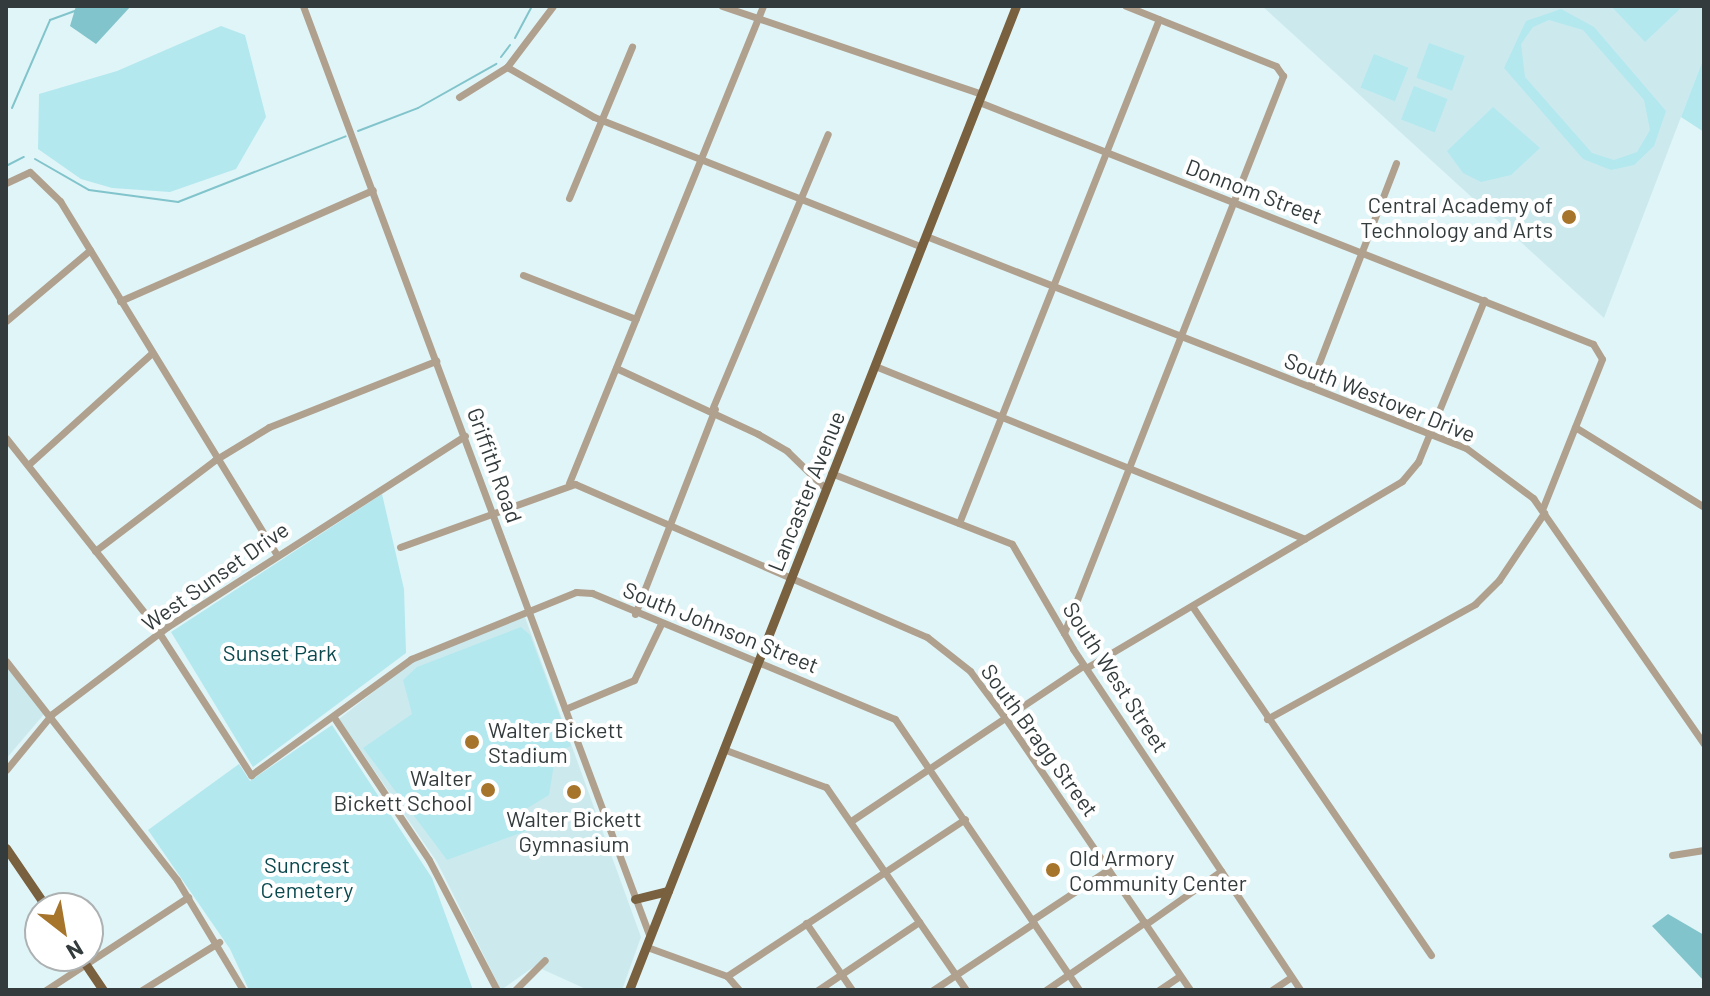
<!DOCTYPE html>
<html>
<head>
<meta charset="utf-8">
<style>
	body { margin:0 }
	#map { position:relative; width:1710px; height:996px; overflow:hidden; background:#e0f5f8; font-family:Barlow,sans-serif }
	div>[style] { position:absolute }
	.built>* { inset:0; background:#cceaee }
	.green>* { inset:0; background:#b3e8ee; transform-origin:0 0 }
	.water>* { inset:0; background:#81c4cb }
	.stream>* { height:2px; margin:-1px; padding:0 1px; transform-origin:1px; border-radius:1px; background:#81c4cb }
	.minor>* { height:7px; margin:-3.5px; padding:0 3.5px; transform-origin:3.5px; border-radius:3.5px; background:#b0a18f }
	.major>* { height:9px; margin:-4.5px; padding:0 4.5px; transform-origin:4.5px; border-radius:4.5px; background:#79603e }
	.dots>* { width:22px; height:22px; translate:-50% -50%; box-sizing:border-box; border:4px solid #fff; border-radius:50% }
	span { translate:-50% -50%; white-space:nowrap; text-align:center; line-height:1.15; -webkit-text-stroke:8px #fff; paint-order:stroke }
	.street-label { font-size:22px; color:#333b3c }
	.poi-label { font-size:22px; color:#333b3c }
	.right { translate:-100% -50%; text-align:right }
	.left { translate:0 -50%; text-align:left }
	.park-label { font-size:22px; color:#0b494f }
	.frame { position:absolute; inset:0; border:8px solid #333b3c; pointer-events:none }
	.north { position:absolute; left:24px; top:892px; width:80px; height:80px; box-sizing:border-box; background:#fff; border:2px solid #adb1b1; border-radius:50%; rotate:149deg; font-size:22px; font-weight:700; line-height:32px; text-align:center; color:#333b3c }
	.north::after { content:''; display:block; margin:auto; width:28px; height:36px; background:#a6742a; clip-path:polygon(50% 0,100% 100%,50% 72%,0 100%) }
</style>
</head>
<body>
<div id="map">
	<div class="built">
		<i style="clip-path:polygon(1262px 6px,1704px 6px,1704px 57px,1604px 318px)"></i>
		<i style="clip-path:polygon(525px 617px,641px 937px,622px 990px,588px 990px,535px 966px,501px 990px,437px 862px,339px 719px,414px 660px)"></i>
		<i style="clip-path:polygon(6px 667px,45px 713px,6px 759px)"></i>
	</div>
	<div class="green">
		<i style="clip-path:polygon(1611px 6px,1683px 6px,1645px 42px)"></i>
		<i style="clip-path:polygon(evenodd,1561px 9px,1594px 27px,1666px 111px,1654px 146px,1634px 165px,1611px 170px,1583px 159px,1504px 68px,1526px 21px,1561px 9px,1549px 20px,1583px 30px,1644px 100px,1650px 130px,1637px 152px,1614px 160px,1592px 153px,1525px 77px,1521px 44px,1533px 27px,1549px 20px)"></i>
		<i style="clip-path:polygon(221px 26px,245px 35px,266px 117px,236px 169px,170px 192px,112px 188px,81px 179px,38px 149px,39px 94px,117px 71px)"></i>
		<i style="left:1429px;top:43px;width:38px;height:37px;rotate:20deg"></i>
		<i style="left:1374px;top:54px;width:37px;height:36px;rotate:22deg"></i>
		<i style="clip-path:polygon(1704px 57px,1704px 132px,1681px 117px)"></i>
		<i style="left:1414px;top:86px;width:36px;height:36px;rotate:21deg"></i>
		<i style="clip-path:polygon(1493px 107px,1540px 148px,1511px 175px,1481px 182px,1463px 173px,1447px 151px)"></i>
		<i style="clip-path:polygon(382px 494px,404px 589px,406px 653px,253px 767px,171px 632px)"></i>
		<i style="clip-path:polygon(521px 627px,530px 635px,571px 746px,556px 752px,549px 795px,526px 809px,534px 828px,447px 860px,363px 748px,412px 714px,403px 680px,417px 667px)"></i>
		<i style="clip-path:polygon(332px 725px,432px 878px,473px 990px,249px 990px,230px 949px,148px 830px,239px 764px,250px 781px)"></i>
	</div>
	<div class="water">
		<i style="clip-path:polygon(76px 6px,131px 6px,96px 44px,70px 26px)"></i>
		<i style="clip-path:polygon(1668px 914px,1704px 935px,1704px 981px,1652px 926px)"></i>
	</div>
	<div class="stream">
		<i style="left:515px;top:38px;width:36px;rotate:-62deg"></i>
		<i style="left:501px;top:57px;width:15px;rotate:-53deg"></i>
		<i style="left:12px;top:108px;width:96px;rotate:-66.6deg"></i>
		<i style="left:50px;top:20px;width:27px;rotate:-20deg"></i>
		<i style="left:358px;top:131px;width:64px;rotate:-21deg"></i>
		<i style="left:418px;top:108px;width:90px;rotate:-29.4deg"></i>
		<i style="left:35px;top:159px;width:62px;rotate:29.9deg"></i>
		<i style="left:89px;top:190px;width:90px;rotate:7.7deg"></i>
		<i style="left:178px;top:202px;width:180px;rotate:-21.4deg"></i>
		<i style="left:6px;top:166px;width:20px;rotate:-27deg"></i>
	</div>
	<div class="minor">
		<i style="left:303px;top:6px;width:994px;rotate:69.56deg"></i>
		<i style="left:722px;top:6px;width:274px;rotate:18.7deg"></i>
		<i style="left:507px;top:67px;width:100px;rotate:29.9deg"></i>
		<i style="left:594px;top:117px;width:353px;rotate:21.6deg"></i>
		<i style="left:459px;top:97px;width:57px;rotate:-32deg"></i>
		<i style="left:507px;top:67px;width:76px;rotate:-53deg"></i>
		<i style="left:979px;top:102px;width:660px;rotate:21.51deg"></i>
		<i style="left:1593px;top:344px;width:17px;rotate:59deg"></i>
		<i style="left:1602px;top:359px;width:162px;rotate:111.7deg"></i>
		<i style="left:6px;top:183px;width:26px;rotate:-25deg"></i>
		<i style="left:30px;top:172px;width:42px;rotate:44deg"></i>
		<i style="left:60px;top:201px;width:414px;rotate:58.5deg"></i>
		<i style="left:569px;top:198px;width:164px;rotate:-67.4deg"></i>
		<i style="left:926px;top:236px;width:580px;rotate:21.43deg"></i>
		<i style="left:1466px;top:448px;width:84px;rotate:36.7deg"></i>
		<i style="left:1533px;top:498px;width:300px;rotate:55.2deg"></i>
		<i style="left:523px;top:275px;width:121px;rotate:21.3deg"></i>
		<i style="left:120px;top:301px;width:276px;rotate:-23.7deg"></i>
		<i style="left:6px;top:321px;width:110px;rotate:-40.2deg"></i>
		<i style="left:875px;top:366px;width:463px;rotate:21.9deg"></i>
		<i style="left:616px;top:368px;width:157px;rotate:24.9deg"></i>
		<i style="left:758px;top:434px;width:34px;rotate:30deg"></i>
		<i style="left:787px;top:451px;width:53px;rotate:44.2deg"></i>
		<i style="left:1310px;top:386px;width:239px;rotate:-68.9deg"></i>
		<i style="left:713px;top:407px;width:296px;rotate:-67.2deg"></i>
		<i style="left:1575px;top:427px;width:152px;rotate:31.8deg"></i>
		<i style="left:6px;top:438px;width:238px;rotate:51.6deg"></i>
		<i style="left:154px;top:625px;width:179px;rotate:57.1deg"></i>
		<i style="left:251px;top:775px;width:198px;rotate:-35.9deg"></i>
		<i style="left:411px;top:659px;width:178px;rotate:-22.1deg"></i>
		<i style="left:576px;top:592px;width:16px;rotate:4deg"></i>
		<i style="left:592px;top:593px;width:328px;rotate:22.6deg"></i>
		<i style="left:895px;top:719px;width:328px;rotate:55.8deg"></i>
		<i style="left:28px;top:465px;width:166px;rotate:-42.1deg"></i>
		<i style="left:831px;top:473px;width:194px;rotate:21.4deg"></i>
		<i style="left:1012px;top:544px;width:121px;rotate:59.8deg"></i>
		<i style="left:1073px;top:649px;width:410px;rotate:56.3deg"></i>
		<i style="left:569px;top:483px;width:515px;rotate:-67.87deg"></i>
		<i style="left:959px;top:523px;width:542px;rotate:-68.36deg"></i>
		<i style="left:400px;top:547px;width:186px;rotate:-19.8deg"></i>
		<i style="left:575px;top:484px;width:384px;rotate:23.5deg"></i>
		<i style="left:927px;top:637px;width:55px;rotate:38.3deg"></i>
		<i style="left:970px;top:671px;width:60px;rotate:53.1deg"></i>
		<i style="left:1006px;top:719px;width:328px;rotate:55.8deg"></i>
		<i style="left:95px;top:551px;width:151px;rotate:-37.2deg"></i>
		<i style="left:215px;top:460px;width:63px;rotate:-31.4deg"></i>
		<i style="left:269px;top:427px;width:180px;rotate:-21.6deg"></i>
		<i style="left:1192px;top:606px;width:423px;rotate:55.6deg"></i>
		<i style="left:635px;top:614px;width:220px;rotate:-68.7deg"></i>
		<i style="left:1064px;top:633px;width:599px;rotate:-68.54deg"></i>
		<i style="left:1283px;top:76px;width:12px;rotate:-125deg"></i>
		<i style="left:1276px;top:66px;width:162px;rotate:-158.2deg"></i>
		<i style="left:6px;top:661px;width:278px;rotate:52deg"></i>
		<i style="left:177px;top:880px;width:128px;rotate:59deg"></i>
		<i style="left:1086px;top:668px;width:367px;rotate:-30.6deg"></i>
		<i style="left:1402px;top:481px;width:25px;rotate:-50deg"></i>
		<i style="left:1418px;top:462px;width:175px;rotate:-67.8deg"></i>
		<i style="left:565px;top:709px;width:75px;rotate:-22.8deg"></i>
		<i style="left:634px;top:680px;width:62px;rotate:-64.3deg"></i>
		<i style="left:335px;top:719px;width:169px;rotate:56.3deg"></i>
		<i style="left:429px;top:860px;width:147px;rotate:62.4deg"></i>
		<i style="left:1267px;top:719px;width:238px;rotate:-28.9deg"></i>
		<i style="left:1475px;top:604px;width:34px;rotate:-45deg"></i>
		<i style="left:1499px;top:580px;width:81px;rotate:-56.1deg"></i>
		<i style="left:723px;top:749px;width:110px;rotate:20.3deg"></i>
		<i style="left:826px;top:787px;width:247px;rotate:55.4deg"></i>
		<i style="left:6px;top:770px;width:72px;rotate:-50.6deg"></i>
		<i style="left:52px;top:714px;width:144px;rotate:-37.1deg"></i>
		<i style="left:167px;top:627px;width:354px;rotate:-32.7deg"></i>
		<i style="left:851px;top:821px;width:280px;rotate:-33.8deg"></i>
		<i style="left:1672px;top:855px;width:32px;rotate:-9deg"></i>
		<i style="left:1032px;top:920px;width:92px;rotate:-33.5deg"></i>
		<i style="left:806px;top:923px;width:81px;rotate:55.5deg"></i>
		<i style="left:1146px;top:924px;width:92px;rotate:-35.2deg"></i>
		<i style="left:647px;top:947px;width:85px;rotate:19.9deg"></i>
		<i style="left:727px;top:976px;width:18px;rotate:49deg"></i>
		<i style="left:727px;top:976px;width:285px;rotate:-33.4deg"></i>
		<i style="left:46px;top:990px;width:170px;rotate:-33.2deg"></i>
		<i style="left:142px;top:990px;width:91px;rotate:-31.9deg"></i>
		<i style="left:515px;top:990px;width:42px;rotate:-45deg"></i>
		<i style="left:818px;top:990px;width:122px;rotate:-34deg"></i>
		<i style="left:933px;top:990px;width:121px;rotate:-33.6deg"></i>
		<i style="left:1046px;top:990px;width:120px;rotate:-34.5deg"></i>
		<i style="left:1159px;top:990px;width:25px;rotate:-34deg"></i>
		<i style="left:1272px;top:990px;width:23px;rotate:-34deg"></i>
	</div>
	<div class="major">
		<i style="left:6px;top:848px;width:73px;rotate:55.7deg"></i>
		<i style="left:635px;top:899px;width:34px;rotate:-14deg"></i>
		<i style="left:80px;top:956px;width:41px;rotate:55.9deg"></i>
		<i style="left:629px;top:990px;width:1057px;rotate:-68.53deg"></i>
	</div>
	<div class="dots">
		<i style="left:1569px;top:217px;background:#a6742a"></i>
		<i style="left:472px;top:742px;background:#a6742a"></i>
		<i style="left:488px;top:790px;background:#a6742a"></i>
		<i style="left:574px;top:792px;background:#a6742a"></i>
		<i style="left:1053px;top:870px;background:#a6742a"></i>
	</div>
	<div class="street-label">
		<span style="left:1254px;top:191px;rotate:21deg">Donnom Street</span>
		<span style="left:1380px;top:397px;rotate:22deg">South Westover Drive</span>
		<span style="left:495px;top:465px;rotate:70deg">Griffith Road</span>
		<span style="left:806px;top:491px;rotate:-68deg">Lancaster Avenue</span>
		<span style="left:215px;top:576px;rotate:-35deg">West Sunset Drive</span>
		<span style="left:721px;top:627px;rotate:22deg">South Johnson Street</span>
		<span style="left:1116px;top:677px;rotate:57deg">South West Street</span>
		<span style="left:1040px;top:740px;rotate:54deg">South Bragg Street</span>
	</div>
	<div class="poi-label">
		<span class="right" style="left:1553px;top:217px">Central Academy of<br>Technology and Arts</span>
		<span class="left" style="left:488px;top:742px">Walter Bickett<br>Stadium</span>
		<span class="right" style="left:472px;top:790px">Walter<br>Bickett School</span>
		<span style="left:574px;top:831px">Walter Bickett<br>Gymnasium</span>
		<span class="left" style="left:1069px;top:870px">Old Armory<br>Community Center</span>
	</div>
	<div class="park-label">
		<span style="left:280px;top:653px">Sunset Park</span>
		<span style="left:307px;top:877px">Suncrest<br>Cemetery</span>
	</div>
	<div class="frame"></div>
	<div class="north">N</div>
</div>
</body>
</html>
